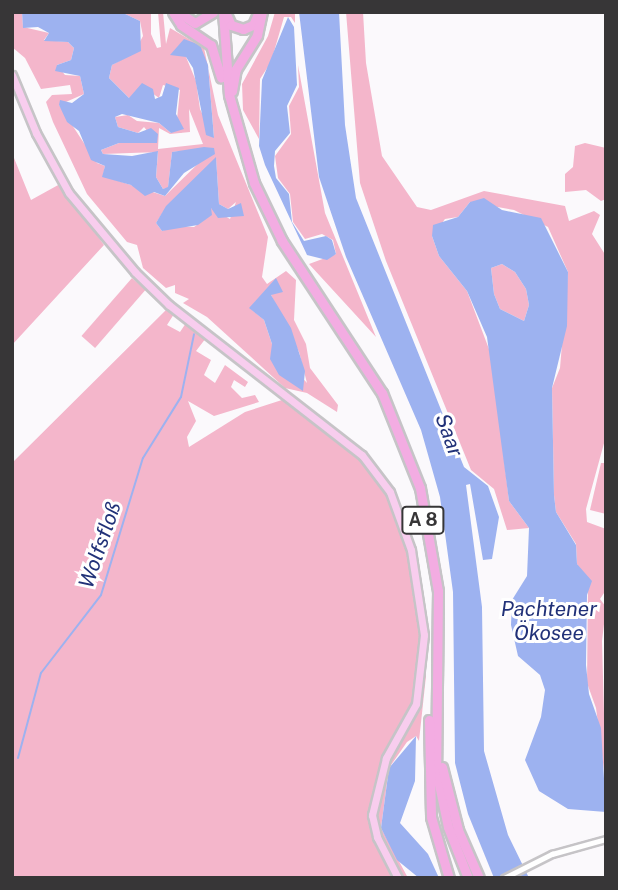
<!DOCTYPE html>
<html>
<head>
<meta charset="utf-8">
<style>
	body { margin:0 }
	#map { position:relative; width:618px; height:890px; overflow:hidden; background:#fbf9fc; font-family:"Public Sans",sans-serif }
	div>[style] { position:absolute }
	.green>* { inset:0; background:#f4b6cb; transform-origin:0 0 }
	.water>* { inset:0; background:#9db2f0 }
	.stream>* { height:2px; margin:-1px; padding:0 1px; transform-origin:1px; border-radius:1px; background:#9db2f0 }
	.roads { filter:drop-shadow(2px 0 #c6c4c7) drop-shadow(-2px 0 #c6c4c7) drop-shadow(0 2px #c6c4c7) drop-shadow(0 -2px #c6c4c7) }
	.minor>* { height:4.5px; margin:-2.25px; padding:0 2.25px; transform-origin:2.25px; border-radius:2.25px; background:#fff }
	.major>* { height:7px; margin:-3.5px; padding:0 3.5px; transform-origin:3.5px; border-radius:3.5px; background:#f8cdee }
	.highway>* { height:9px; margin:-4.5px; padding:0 4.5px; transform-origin:4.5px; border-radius:4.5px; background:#f3ace2 }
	span { translate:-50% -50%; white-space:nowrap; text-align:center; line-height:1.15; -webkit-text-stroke:6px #fff; paint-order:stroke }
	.shield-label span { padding:2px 5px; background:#fff; border:2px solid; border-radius:5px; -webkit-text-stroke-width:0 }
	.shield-label { font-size:18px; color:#373637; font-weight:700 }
	.water-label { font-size:21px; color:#213178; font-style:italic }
	.frame { position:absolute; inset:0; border:14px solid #373637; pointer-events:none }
</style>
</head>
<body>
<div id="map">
	<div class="green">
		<i style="clip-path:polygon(evenodd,12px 12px,22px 12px,23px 27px,49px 33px,44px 40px,68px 42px,74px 48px,71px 60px,57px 65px,65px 75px,80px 76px,84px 94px,59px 105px,97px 163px,105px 166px,103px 176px,165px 196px,214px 148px,172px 152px,168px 188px,163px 189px,156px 177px,158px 152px,103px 154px,101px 150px,119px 143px,157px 143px,144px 127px,138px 133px,118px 127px,115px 117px,128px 115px,137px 121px,159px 123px,171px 133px,177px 119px,180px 90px,163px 85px,159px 98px,152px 93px,129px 98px,109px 78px,112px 65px,134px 53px,143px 36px,140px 21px,121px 12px,151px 12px,151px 34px,157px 48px,161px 47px,158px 12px,163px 12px,166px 44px,170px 28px,204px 48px,218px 115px,268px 237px,262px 277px,267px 284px,286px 271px,296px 280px,294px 320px,306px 344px,310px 368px,338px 405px,337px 412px,307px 393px,285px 388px,207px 317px,183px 303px,189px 299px,175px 293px,175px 285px,166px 288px,143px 268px,137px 245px,127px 242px,87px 194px,53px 122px,46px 102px,52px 95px,72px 94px,70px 85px,41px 89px,25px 58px,12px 47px,12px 12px,186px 57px,208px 65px,214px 138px,200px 109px,196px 81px,186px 57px,12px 12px,189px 109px,203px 144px,158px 149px,159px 128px,170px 134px,190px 132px,189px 109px,12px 12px,216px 158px,219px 204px,228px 209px,236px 202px,230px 219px,211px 208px,211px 215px,194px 227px,175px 226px,162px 231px,156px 223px,163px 212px,216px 158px,12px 12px,276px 279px,271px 295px,299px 352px,307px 383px,272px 344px,264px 320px,250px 308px,276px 279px)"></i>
		<i style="clip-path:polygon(275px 12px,295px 12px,295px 23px,291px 17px,284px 17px,271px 62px,260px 79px,259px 139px,243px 110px,242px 84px,268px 36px)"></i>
		<i style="clip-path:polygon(346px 12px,363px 12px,366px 63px,382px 156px,417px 207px,431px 210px,484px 191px,565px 206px,569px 221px,594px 211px,600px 215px,592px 234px,606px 256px,606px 436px,586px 509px,587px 522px,606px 529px,606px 590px,600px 599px,606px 607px,602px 641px,606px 786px,596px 708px,587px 683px,588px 586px,577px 564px,576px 544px,556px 512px,554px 495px,552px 388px,560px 368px,568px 272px,548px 227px,514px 210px,470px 202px,458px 217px,445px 219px,432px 236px,439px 256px,467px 291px,492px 357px,509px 501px,529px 528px,507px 530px,494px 489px,471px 470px,386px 261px,360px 183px)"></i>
		<i style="clip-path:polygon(298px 65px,325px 213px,376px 337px,309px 264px,336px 254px,333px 240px,322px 234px,305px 239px,293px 222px,290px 194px,278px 178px,275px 156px,291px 134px,289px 106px,299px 87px)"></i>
		<i style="clip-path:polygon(585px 143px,606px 148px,606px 199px,601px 201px,586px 190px,565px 192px,565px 174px,573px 167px,575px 146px)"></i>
		<i style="clip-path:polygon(12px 153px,31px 200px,60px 184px,104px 245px,12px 345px)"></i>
		<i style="clip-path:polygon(502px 264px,515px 272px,526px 289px,529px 305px,524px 321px,500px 309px,494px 294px,491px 268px)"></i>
		<i style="left:132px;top:278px;width:18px;height:77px;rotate:41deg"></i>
		<i style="clip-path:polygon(167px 309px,174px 314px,167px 325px,180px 332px,186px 323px,206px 338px,196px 351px,211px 360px,204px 375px,215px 383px,225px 365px,248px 382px,245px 387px,234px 380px,231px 387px,242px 398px,255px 395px,259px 402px,214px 416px,188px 401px,196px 421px,187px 437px,189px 447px,245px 412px,285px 399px,369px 467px,393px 507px,412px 565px,426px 676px,419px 741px,416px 736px,407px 742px,389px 768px,381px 828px,408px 878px,12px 878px,12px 463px)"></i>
		<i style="clip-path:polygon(601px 463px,606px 463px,606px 514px,590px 510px)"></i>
	</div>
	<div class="water">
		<i style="clip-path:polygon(22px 12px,121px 12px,140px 21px,141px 51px,112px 65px,109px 78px,129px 98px,142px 83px,153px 89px,155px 99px,162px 96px,166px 83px,179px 88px,176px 114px,184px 129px,171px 133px,159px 123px,122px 114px,115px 117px,118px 127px,138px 133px,151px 128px,158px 134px,157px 143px,119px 143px,101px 150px,103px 154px,132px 156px,158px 151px,156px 177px,163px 189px,168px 187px,172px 152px,204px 147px,214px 148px,215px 154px,184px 173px,165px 196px,154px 192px,145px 196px,131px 185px,102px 177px,105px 166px,91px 160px,79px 131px,67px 122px,59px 105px,60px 100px,72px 103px,84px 94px,80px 76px,55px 71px,57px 65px,71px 60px,74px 48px,68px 42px,44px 41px,49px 33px,38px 27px,23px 28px)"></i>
		<i style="clip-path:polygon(299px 12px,339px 12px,345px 125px,356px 198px,464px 467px,488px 486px,499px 517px,492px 559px,483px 560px,470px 484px,466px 485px,482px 607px,484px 751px,508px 835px,529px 878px,494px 878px,468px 814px,455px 763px,453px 592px,440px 497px,421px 430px,346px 257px,319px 177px)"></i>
		<i style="clip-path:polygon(288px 17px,294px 27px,297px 85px,287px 106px,290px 133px,275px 151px,274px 166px,276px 178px,289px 194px,292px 222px,304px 241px,326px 236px,332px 240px,336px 254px,327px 260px,307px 255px,265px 165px,259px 146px,262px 80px)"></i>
		<i style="clip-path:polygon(184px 39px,200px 45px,208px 65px,214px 138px,206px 135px,193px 68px,186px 57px,170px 55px)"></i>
		<i style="clip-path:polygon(216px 157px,219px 204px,228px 209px,241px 203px,244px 216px,218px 218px,211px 208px,212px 215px,198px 225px,162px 231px,156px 223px,166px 206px)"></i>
		<i style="clip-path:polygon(evenodd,484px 198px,502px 210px,541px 218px,568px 272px,567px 326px,552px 388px,554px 495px,556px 512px,576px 545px,577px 564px,592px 581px,587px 595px,586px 665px,589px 694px,601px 728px,606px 812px,568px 809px,539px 791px,525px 760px,541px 717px,545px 690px,540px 675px,518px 656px,511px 625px,512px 600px,527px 576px,529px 528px,509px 501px,487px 337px,467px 291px,439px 256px,432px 236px,433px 225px,458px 217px,470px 202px,484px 198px,502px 264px,515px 272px,526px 289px,529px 305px,524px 321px,500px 309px,494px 294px,491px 268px,502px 264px)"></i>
		<i style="clip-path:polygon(276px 278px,283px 292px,271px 295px,291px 328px,305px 371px,303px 391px,279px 375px,270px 359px,272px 344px,264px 320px,249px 308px)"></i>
		<i style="clip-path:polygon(416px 736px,415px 781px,400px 823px,428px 854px,439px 878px,419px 878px,397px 860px,381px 828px,389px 768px)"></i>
	</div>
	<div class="stream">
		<i style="left:18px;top:758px;width:88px;rotate:-74.9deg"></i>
		<i style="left:41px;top:673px;width:98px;rotate:-52.4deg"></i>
		<i style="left:101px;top:595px;width:143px;rotate:-73deg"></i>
		<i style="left:143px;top:458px;width:72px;rotate:-58.1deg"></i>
		<i style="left:181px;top:397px;width:64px;rotate:-78.3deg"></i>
	</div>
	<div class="roads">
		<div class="minor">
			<i style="left:504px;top:878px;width:54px;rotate:-26.6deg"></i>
			<i style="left:552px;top:854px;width:56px;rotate:-15.5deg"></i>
		</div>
		<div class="major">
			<i style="left:12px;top:75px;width:63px;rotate:67.5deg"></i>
			<i style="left:36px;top:133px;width:68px;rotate:61.2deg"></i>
			<i style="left:69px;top:193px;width:103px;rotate:50.1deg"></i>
			<i style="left:135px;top:272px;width:47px;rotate:44.1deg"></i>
			<i style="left:169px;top:305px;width:244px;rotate:37.9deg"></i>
			<i style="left:362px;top:455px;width:46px;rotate:52.9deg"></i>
			<i style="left:390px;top:492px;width:62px;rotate:70.1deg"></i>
			<i style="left:411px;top:550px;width:86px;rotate:81.3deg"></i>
			<i style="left:424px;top:635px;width:69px;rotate:96.6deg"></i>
			<i style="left:416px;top:704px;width:62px;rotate:119.1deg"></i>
			<i style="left:386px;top:758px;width:59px;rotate:103.8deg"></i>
			<i style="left:372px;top:815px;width:23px;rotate:77deg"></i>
			<i style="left:377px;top:837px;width:46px;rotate:62.9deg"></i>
		</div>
		<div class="highway">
			<i style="left:173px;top:12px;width:15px;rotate:58deg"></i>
			<i style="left:181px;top:25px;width:36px;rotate:34deg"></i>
			<i style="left:211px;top:45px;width:34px;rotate:73deg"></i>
			<i style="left:178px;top:12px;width:20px;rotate:33deg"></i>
			<i style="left:195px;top:23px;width:21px;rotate:-31deg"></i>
			<i style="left:223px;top:12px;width:83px;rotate:85.9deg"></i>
			<i style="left:229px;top:95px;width:91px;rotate:74.1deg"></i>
			<i style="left:254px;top:183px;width:64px;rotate:64.2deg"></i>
			<i style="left:282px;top:241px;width:182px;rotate:56.7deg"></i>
			<i style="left:382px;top:393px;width:102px;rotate:68.2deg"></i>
			<i style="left:420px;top:488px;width:105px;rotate:80.1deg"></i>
			<i style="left:438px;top:591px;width:179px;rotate:90.6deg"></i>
			<i style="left:436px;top:770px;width:58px;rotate:78.1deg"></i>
			<i style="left:448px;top:827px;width:55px;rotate:68.6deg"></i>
			<i style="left:226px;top:14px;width:12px;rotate:66deg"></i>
			<i style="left:231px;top:25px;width:13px;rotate:18deg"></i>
			<i style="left:243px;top:29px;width:11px;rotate:-22deg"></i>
			<i style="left:253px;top:25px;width:12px;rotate:-66deg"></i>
			<i style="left:232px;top:91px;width:22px;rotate:-80deg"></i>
			<i style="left:236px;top:69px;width:40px;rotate:-58deg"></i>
			<i style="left:257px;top:35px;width:24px;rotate:-78deg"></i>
			<i style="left:429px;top:720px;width:97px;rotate:88.8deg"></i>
			<i style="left:431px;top:817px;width:64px;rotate:73.6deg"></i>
			<i style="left:442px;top:767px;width:65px;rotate:75.7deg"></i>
			<i style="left:458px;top:830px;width:52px;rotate:66.4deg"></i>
		</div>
	</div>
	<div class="shield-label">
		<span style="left:423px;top:520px">A 8</span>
	</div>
	<div class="water-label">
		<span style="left:449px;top:435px;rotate:70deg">Saar</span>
		<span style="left:100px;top:545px;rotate:-71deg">Wolfsfloß</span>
		<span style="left:549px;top:621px">Pachtener<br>Ökosee</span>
	</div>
	<div class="frame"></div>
</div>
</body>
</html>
